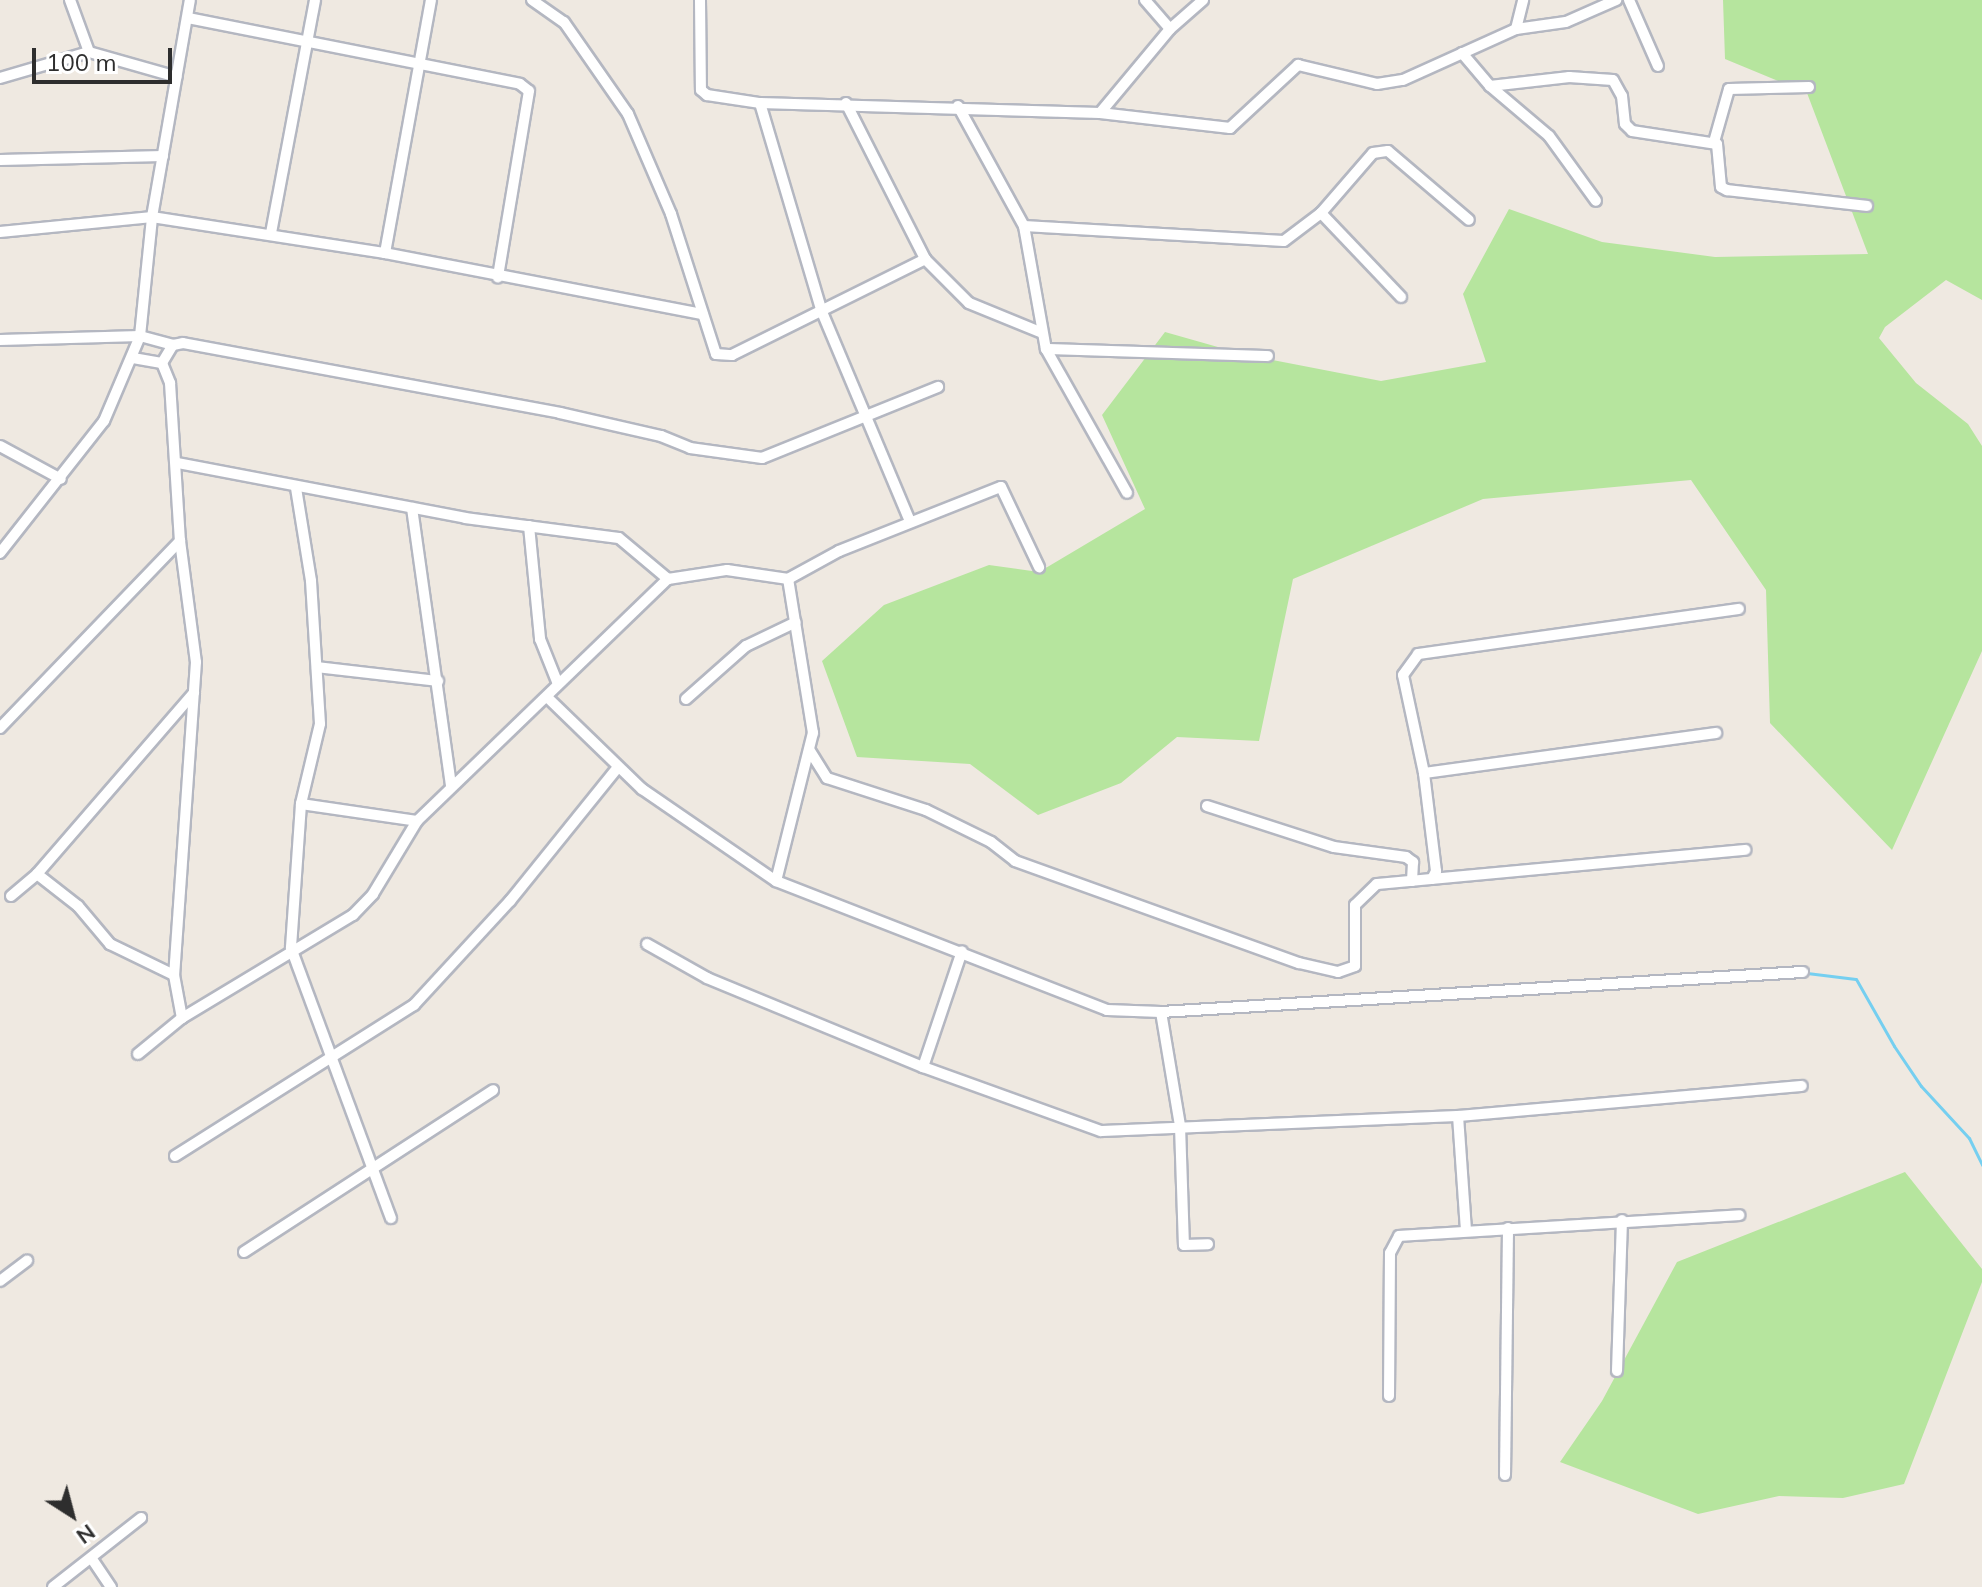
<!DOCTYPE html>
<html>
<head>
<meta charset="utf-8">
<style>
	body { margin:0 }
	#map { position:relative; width:1982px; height:1587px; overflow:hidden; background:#efe9e1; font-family:Mulish,sans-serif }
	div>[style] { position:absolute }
	.green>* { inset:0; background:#b6e59e }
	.stream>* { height:3px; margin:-1.5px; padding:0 1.5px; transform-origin:1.5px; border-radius:1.5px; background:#75cff0 }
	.roads { filter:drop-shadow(2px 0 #b4b7c1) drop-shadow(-2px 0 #b4b7c1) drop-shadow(0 2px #b4b7c1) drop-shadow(0 -2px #b4b7c1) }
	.minor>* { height:10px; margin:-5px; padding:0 5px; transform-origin:5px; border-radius:5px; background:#fff }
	span { translate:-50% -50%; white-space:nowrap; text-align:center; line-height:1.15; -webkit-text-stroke:6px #fff; paint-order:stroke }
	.north { position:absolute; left:32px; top:1475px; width:80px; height:80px; -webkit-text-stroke:6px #fff; paint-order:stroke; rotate:144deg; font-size:22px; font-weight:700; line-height:32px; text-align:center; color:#2e2e2e }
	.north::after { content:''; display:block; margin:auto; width:28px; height:36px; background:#2e2e2e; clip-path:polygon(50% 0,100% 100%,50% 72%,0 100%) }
	.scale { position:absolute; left:32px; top:48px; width:140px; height:36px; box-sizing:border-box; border:4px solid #2e2e2e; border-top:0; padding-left:10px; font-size:24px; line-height:28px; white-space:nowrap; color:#2e2e2e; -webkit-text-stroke:6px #fff; paint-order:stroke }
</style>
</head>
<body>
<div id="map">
	<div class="green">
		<i style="clip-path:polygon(1723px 0,1982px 0,1982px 300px,1946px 280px,1885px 327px,1879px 338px,1916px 383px,1968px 424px,1982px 446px,1982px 651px,1892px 850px,1770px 723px,1766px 590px,1691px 480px,1483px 499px,1293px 579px,1259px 741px,1177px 737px,1121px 783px,1038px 815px,970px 764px,857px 757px,822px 661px,884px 605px,989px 565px,1039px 572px,1145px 509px,1102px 415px,1165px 332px,1246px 355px,1381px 381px,1486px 362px,1463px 294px,1509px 209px,1602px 242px,1715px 257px,1868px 254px,1807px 93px,1725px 59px)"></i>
		<i style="clip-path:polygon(1905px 1172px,1982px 1269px,1982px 1282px,1904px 1484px,1843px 1498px,1779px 1496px,1698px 1514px,1560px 1462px,1602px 1401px,1677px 1262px)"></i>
	</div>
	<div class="stream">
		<i style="left:1807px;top:973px;width:49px;rotate:7deg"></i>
		<i style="left:1856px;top:979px;width:77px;rotate:60.4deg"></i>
		<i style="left:1894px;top:1046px;width:48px;rotate:56deg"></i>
		<i style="left:1921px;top:1086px;width:71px;rotate:47.3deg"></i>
		<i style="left:1969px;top:1138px;width:30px;rotate:64deg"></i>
	</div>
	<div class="roads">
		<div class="minor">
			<i style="left:70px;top:0;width:55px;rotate:69.9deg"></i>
			<i style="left:532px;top:0;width:39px;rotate:35deg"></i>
			<i style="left:564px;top:22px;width:112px;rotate:55.2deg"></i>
			<i style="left:628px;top:114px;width:109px;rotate:66.7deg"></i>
			<i style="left:671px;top:214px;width:147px;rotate:72.2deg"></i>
			<i style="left:716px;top:354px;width:16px;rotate:4deg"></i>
			<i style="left:732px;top:355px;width:216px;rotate:-26.4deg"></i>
			<i style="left:700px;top:0;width:90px;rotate:89.4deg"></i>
			<i style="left:701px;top:90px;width:8px;rotate:40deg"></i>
			<i style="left:707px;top:95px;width:54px;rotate:8.6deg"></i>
			<i style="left:760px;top:103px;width:340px;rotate:1.7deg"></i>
			<i style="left:1100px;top:113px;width:131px;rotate:6.6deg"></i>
			<i style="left:1230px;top:128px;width:93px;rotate:-42.8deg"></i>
			<i style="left:1298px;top:65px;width:81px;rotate:13.5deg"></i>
			<i style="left:1377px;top:84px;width:26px;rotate:-9deg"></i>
			<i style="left:1403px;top:80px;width:124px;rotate:-24.3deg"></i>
			<i style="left:1516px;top:29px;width:50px;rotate:-8deg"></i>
			<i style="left:1566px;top:22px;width:55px;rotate:-23.7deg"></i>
			<i style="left:1145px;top:0;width:38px;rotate:49deg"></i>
			<i style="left:1629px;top:0;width:72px;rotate:66.3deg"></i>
			<i style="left:188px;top:18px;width:338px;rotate:11.2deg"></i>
			<i style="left:520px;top:84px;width:11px;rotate:38deg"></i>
			<i style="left:529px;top:91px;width:189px;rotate:99.5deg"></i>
			<i style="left:1516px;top:29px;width:30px;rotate:-76deg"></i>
			<i style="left:1462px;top:53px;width:43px;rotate:49.7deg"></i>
			<i style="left:1490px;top:86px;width:77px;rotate:40.3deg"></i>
			<i style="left:1549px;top:136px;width:80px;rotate:54.1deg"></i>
			<i style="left:0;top:78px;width:93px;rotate:-16.3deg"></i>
			<i style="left:89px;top:52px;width:91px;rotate:15.9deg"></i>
			<i style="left:1490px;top:86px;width:80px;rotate:-6.5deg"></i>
			<i style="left:1569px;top:77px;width:44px;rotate:3.9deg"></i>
			<i style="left:1613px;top:80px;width:18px;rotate:61deg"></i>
			<i style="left:1622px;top:96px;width:28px;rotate:84deg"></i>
			<i style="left:1625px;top:124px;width:10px;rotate:45deg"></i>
			<i style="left:1632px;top:131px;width:86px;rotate:8.7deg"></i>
			<i style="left:1717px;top:144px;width:43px;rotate:84.7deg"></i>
			<i style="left:1721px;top:187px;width:7px;rotate:27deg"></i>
			<i style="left:1727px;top:190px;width:141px;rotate:6.5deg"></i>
			<i style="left:760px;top:103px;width:218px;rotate:73.5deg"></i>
			<i style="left:822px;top:312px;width:227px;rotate:67.2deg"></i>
			<i style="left:846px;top:103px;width:175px;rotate:63.1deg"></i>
			<i style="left:925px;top:259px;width:62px;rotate:45deg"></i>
			<i style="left:969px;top:303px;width:77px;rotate:22.2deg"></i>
			<i style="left:958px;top:106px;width:137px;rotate:61.2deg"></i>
			<i style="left:1024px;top:226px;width:125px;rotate:79.9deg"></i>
			<i style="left:1046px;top:349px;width:165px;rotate:60.6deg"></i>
			<i style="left:1100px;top:113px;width:109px;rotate:-50.2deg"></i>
			<i style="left:1170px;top:29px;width:44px;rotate:-41.3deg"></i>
			<i style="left:1714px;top:142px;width:55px;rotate:-74.2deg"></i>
			<i style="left:1729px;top:89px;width:80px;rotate:-1.4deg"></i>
			<i style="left:0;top:160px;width:163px;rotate:-1.4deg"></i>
			<i style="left:1321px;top:213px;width:116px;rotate:46.4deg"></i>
			<i style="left:1024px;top:226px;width:260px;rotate:3.3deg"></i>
			<i style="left:1284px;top:241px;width:46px;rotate:-37.1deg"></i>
			<i style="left:1321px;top:213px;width:79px;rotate:-49.1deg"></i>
			<i style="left:1373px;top:153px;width:15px;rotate:-8deg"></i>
			<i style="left:1388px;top:151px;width:106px;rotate:40.4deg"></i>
			<i style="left:0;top:232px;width:153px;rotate:-5.6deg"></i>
			<i style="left:152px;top:217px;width:236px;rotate:8.8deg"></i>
			<i style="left:385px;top:253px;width:323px;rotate:10.9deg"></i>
			<i style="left:271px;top:233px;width:237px;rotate:-79.3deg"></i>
			<i style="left:385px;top:253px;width:257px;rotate:-79.7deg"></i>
			<i style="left:0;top:340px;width:140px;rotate:-1.6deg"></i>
			<i style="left:140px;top:336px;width:34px;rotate:15deg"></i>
			<i style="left:1046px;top:349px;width:222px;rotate:1.8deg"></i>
			<i style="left:133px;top:358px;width:29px;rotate:10deg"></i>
			<i style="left:162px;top:363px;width:22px;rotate:68deg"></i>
			<i style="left:170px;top:383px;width:158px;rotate:86.4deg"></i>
			<i style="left:180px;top:541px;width:122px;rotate:82.5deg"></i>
			<i style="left:196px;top:662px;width:314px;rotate:94deg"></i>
			<i style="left:174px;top:975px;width:44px;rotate:79.5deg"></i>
			<i style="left:162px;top:363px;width:21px;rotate:-59deg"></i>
			<i style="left:173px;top:345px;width:10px;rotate:-11deg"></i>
			<i style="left:183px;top:343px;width:383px;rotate:10.5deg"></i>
			<i style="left:560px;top:413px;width:104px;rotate:12.8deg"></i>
			<i style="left:661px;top:436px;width:31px;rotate:22deg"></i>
			<i style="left:690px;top:448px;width:73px;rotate:7.9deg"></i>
			<i style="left:762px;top:458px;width:190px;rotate:-22deg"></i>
			<i style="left:0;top:446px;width:69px;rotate:28.4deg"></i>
			<i style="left:178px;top:463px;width:292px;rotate:10.8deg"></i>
			<i style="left:465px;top:518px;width:155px;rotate:7.4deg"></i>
			<i style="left:619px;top:538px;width:64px;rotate:39.9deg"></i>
			<i style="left:296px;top:488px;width:94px;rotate:80.8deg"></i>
			<i style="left:311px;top:581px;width:143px;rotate:86.4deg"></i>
			<i style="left:320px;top:724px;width:82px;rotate:103.4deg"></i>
			<i style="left:301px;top:804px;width:144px;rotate:94deg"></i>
			<i style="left:291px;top:948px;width:288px;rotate:69.7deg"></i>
			<i style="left:412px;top:508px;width:280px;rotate:82deg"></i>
			<i style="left:529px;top:526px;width:114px;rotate:84.4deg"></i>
			<i style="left:540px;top:639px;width:48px;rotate:68.2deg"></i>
			<i style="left:0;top:553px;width:168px;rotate:-51.8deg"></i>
			<i style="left:104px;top:421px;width:92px;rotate:-67deg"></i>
			<i style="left:140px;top:336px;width:120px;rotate:-84.2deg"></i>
			<i style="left:152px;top:217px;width:220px;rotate:-80.1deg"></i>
			<i style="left:317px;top:667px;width:122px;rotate:6.6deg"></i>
			<i style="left:548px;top:698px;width:131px;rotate:44.1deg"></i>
			<i style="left:642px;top:789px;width:163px;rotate:34.5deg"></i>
			<i style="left:776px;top:881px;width:355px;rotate:21.3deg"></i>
			<i style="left:1107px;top:1010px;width:54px;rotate:2.1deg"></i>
			<i style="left:1161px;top:1012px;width:643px;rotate:-3.57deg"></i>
			<i style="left:686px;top:699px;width:80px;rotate:-41.5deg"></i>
			<i style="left:746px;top:646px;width:55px;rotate:-25.6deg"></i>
			<i style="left:0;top:728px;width:260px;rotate:-46.1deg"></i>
			<i style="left:810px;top:751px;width:32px;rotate:58deg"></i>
			<i style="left:827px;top:778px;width:104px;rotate:17.9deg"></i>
			<i style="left:926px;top:810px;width:72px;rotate:26.2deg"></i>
			<i style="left:991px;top:842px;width:31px;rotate:38deg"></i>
			<i style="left:1015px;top:861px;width:302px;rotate:19.8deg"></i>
			<i style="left:1299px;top:963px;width:40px;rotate:13deg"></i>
			<i style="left:1338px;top:972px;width:18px;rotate:-19deg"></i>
			<i style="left:1355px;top:966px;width:61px;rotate:-90deg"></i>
			<i style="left:1355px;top:905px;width:30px;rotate:-44deg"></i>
			<i style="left:1377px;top:884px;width:370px;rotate:-5.3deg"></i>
			<i style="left:1424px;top:773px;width:295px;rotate:-7.8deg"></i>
			<i style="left:301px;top:804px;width:117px;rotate:8.3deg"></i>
			<i style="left:1207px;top:806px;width:133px;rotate:17.9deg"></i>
			<i style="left:1334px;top:847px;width:73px;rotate:7.9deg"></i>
			<i style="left:1406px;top:857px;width:9px;rotate:36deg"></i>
			<i style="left:1413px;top:862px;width:19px;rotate:93deg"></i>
			<i style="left:37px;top:874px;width:52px;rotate:38deg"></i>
			<i style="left:78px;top:906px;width:50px;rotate:49.9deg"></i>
			<i style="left:110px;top:944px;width:71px;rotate:25.8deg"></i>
			<i style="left:1432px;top:879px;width:9px;rotate:-63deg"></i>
			<i style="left:1436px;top:871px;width:99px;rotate:-97deg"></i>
			<i style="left:1424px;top:773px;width:100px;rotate:-102.1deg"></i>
			<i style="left:1403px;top:675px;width:26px;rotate:-54deg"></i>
			<i style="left:1418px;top:654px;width:324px;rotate:-8deg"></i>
			<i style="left:776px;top:881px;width:153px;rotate:-76deg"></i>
			<i style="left:813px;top:733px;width:156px;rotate:-99.2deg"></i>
			<i style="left:11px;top:896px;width:34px;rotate:-40deg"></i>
			<i style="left:37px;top:874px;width:240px;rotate:-49.1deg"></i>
			<i style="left:647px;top:944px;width:69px;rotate:29.5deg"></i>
			<i style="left:707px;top:978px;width:234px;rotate:22.4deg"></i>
			<i style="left:923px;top:1067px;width:189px;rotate:19.8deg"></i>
			<i style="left:1101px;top:1131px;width:357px;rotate:-2.4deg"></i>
			<i style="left:1458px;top:1116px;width:345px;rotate:-5deg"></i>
			<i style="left:1161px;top:1012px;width:116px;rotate:80.5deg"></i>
			<i style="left:1180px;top:1126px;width:119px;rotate:88.1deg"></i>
			<i style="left:1184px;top:1245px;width:24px;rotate:-2deg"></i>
			<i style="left:138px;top:1054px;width:57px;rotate:-39.3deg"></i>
			<i style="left:182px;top:1018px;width:200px;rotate:-31.1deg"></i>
			<i style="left:353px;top:915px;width:29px;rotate:-46deg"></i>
			<i style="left:373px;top:894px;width:85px;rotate:-58.9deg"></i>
			<i style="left:417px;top:821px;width:349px;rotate:-44deg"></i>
			<i style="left:668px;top:579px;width:60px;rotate:-8.7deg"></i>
			<i style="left:727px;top:570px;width:62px;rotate:8.4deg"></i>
			<i style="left:788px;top:579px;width:58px;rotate:-28.8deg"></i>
			<i style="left:839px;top:551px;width:174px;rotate:-21.6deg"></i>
			<i style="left:1001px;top:487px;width:89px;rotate:64.6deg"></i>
			<i style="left:923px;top:1067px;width:122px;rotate:-71.4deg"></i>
			<i style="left:1458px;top:1116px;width:114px;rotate:86deg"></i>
			<i style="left:175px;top:1156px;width:283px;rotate:-32.3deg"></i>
			<i style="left:414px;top:1005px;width:142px;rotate:-47.3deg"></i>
			<i style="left:510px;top:901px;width:172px;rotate:-51.1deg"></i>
			<i style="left:244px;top:1252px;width:297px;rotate:-33deg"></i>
			<i style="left:0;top:1281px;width:34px;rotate:-37deg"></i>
			<i style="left:1617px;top:1371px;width:151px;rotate:-88.1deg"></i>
			<i style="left:1389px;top:1396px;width:143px;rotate:-89.6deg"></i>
			<i style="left:1390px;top:1253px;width:19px;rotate:-62deg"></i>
			<i style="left:1399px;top:1236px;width:341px;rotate:-3.5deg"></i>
			<i style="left:1505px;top:1475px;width:247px;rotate:-89.3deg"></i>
			<i style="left:92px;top:1559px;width:34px;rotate:56deg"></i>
			<i style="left:53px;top:1587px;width:112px;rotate:-38.1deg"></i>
		</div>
	</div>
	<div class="north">N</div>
	<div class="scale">100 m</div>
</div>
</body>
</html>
